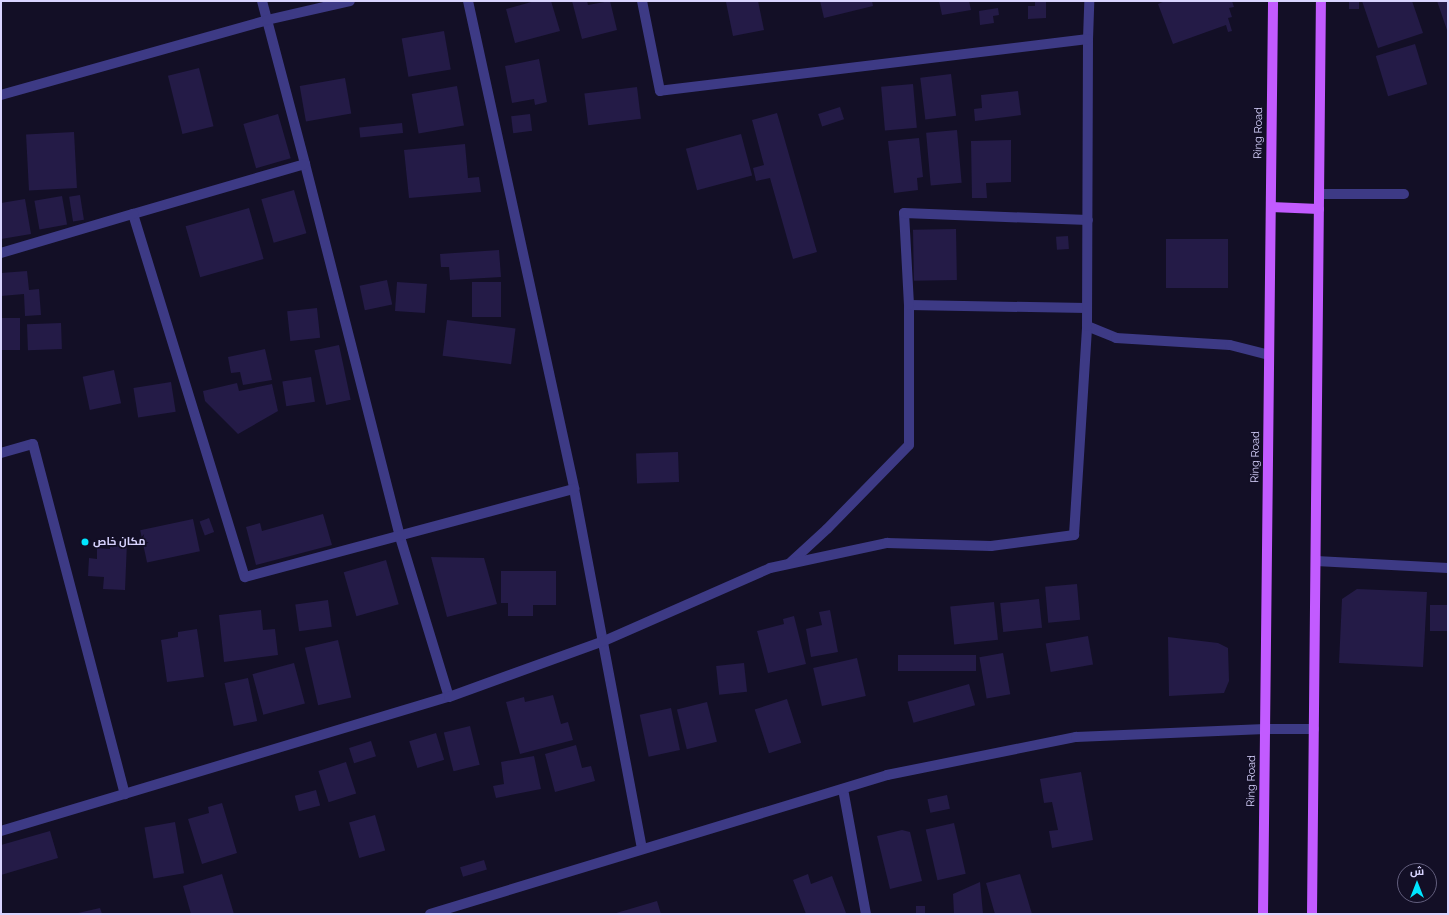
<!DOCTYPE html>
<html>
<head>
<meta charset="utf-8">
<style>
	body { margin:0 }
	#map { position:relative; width:1449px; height:915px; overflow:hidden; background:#130f26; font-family:Raleway,Cairo,sans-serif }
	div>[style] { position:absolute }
	.building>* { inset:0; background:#241b47; transform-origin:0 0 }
	.street>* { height:10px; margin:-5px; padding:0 5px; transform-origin:5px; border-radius:5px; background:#3d3a85 }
	.primary>* { height:10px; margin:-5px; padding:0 5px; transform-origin:5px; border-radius:5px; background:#c25bff }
	.dots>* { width:11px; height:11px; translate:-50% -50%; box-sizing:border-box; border:2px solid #130f26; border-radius:50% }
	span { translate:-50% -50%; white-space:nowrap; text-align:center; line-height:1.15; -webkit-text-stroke:3.5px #130f26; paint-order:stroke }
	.street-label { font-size:11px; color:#d9d4ff }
	.poi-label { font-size:11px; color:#d9d4ff; font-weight:700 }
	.left { translate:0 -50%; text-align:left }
	.frame { position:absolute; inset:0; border:2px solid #d9d4ff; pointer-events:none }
	.north { position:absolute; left:1397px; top:863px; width:40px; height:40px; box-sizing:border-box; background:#130f26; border:1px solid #625e7d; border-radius:50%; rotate:0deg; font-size:11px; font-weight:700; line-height:16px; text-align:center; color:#d9d4ff }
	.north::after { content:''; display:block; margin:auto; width:14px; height:18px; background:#00e5ff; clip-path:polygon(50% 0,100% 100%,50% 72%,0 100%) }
</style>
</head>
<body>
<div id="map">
	<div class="building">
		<i style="clip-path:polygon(535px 1px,551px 1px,560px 31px,515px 43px,506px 9px)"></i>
		<i style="clip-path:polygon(572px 1px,587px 1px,588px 5px,610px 1px,617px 30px,582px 39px)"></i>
		<i style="clip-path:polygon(731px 1px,758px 1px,764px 30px,733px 36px,726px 2px)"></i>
		<i style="clip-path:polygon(820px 1px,872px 1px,873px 6px,824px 18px)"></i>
		<i style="clip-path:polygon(939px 1px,969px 1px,971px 10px,942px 15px)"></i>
		<i style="clip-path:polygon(1035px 1px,1046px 1px,1046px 18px,1028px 19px,1028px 6px,1035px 6px)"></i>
		<i style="clip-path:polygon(1165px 1px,1232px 1px,1234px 7px,1229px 8px,1232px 17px,1228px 18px,1232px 31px,1228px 32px,1226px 25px,1173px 44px,1158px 4px)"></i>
		<i style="left:1349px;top:1px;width:10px;height:8px"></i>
		<i style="clip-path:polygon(1362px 1px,1412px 1px,1423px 33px,1378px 48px)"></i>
		<i style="clip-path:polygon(1437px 1px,1448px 1px,1448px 33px)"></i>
		<i style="clip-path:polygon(998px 8px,999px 15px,993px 16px,994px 23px,980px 25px,979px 11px)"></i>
		<i style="left:444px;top:31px;width:39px;height:43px;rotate:80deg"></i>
		<i style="left:1415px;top:44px;width:42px;height:41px;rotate:73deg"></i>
		<i style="clip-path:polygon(539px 59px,547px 102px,535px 105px,534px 99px,512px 103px,505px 66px)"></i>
		<i style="left:199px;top:68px;width:60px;height:32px;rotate:76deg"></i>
		<i style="left:951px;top:74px;width:42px;height:31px;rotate:83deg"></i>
		<i style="left:345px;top:78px;width:36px;height:46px;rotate:80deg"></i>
		<i style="left:913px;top:84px;width:44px;height:32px;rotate:85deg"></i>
		<i style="left:457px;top:86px;width:40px;height:46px;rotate:80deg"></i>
		<i style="left:637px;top:87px;width:32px;height:53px;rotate:83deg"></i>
		<i style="clip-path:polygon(1018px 91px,1021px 115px,975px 121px,974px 109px,982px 108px,981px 95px)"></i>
		<i style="left:840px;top:107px;width:13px;height:23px;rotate:72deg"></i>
		<i style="clip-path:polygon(777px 113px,817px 252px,793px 259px,770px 178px,756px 181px,753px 168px,764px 165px,752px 120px)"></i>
		<i style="left:278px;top:114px;width:46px;height:36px;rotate:74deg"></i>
		<i style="left:530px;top:114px;width:17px;height:19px;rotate:83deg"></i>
		<i style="left:402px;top:123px;width:10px;height:43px;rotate:84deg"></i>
		<i style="left:957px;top:130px;width:53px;height:31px;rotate:85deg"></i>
		<i style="left:74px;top:132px;width:56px;height:48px;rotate:87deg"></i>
		<i style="left:741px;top:134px;width:43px;height:57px;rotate:75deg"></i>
		<i style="clip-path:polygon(919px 138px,923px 177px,917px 178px,918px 190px,894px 193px,888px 141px)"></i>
		<i style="clip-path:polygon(1011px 140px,1011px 182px,986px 183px,987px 198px,972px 198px,971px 141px)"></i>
		<i style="clip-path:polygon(465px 144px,468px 178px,479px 177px,481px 192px,409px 198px,404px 150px)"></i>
		<i style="left:294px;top:190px;width:45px;height:34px;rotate:74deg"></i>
		<i style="left:80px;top:195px;width:25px;height:11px;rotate:81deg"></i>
		<i style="left:62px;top:196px;width:29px;height:28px;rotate:80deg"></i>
		<i style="clip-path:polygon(25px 199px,31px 234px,1px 239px,1px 203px)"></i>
		<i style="left:249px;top:208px;width:53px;height:66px;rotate:74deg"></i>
		<i style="left:956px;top:229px;width:51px;height:43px;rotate:89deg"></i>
		<i style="left:1068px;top:236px;width:13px;height:12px;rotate:86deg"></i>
		<i style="left:1166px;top:239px;width:62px;height:49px"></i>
		<i style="clip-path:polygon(499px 250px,501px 277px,450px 280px,449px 267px,441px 267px,440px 254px)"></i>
		<i style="clip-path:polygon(27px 271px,29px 290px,39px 289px,41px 315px,25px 316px,24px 294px,1px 296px,1px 273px)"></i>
		<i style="left:387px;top:280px;width:25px;height:28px;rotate:78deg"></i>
		<i style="left:397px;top:282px;width:30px;height:29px;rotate:4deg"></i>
		<i style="left:472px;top:282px;width:29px;height:35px"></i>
		<i style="left:317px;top:308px;width:30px;height:30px;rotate:84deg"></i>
		<i style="left:1px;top:318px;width:19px;height:32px"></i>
		<i style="left:447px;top:320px;width:69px;height:36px;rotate:7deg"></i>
		<i style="left:61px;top:323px;width:26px;height:34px;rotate:88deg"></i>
		<i style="left:339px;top:345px;width:56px;height:25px;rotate:78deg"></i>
		<i style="clip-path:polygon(265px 349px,272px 380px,243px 385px,240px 372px,231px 373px,228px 357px)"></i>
		<i style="left:114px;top:370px;width:34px;height:32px;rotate:78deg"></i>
		<i style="left:311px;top:377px;width:25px;height:29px;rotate:81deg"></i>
		<i style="left:171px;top:382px;width:30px;height:38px;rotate:81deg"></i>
		<i style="clip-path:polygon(237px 383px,239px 391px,272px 384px,278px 411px,238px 434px,205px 401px,203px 391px)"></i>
		<i style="left:678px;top:452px;width:30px;height:42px;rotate:88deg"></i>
		<i style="clip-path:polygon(323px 514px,332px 545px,256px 565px,246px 527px,260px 523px,262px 531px)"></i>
		<i style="left:209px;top:518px;width:15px;height:10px;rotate:70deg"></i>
		<i style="left:193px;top:519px;width:33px;height:54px;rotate:78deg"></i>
		<i style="clip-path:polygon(110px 541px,127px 542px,125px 590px,103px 589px,104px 577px,88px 576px,89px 558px,97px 559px,97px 548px,110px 549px)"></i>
		<i style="clip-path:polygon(431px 557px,484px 558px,497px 604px,447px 617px)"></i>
		<i style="left:386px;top:560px;width:46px;height:44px;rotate:74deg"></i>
		<i style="clip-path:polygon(501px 571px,556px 571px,556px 605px,533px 605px,533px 616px,508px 616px,508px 603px,501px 603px)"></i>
		<i style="left:1077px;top:584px;width:36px;height:32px;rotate:85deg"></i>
		<i style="clip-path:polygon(1357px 589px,1427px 592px,1423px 667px,1339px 663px,1342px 599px)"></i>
		<i style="left:1039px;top:599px;width:29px;height:39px;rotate:84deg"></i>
		<i style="left:328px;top:600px;width:27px;height:33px;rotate:82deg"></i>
		<i style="left:994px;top:602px;width:38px;height:44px;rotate:84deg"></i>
		<i style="left:1430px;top:605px;width:18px;height:26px"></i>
		<i style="clip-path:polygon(261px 610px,263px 630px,275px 629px,278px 655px,224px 662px,219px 615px)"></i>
		<i style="clip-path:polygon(830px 610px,838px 652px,811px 657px,806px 629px,822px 625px,819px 612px)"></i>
		<i style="clip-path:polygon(794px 616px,806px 664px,768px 673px,757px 631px,784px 624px,783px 619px)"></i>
		<i style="clip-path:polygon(197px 629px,204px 677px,167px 682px,161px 640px,178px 637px,178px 632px)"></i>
		<i style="left:1088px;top:636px;width:29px;height:43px;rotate:80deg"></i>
		<i style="clip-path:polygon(1168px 637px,1218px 643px,1228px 648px,1229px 681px,1224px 693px,1169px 696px)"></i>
		<i style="left:338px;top:640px;width:59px;height:34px;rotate:77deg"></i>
		<i style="left:1003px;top:653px;width:42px;height:24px;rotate:80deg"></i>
		<i style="left:976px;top:655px;width:16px;height:78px;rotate:90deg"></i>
		<i style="left:857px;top:658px;width:39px;height:45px;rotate:77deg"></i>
		<i style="left:294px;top:663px;width:42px;height:43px;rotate:75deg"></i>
		<i style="left:744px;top:663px;width:29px;height:28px;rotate:84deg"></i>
		<i style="left:248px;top:678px;width:44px;height:24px;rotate:78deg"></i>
		<i style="left:969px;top:684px;width:22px;height:64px;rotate:74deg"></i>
		<i style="clip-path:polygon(553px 695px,561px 724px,568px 722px,573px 740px,520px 754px,506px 702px,524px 697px,525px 702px)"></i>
		<i style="left:787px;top:699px;width:46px;height:34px;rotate:72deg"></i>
		<i style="left:707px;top:702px;width:41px;height:31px;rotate:76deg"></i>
		<i style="left:671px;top:708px;width:43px;height:32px;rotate:78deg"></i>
		<i style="left:470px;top:726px;width:40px;height:27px;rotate:76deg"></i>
		<i style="left:436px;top:733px;width:28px;height:28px;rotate:73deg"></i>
		<i style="left:371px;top:741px;width:16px;height:23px;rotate:72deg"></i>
		<i style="clip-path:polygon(576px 745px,582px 768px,591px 766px,595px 781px,555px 792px,545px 754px)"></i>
		<i style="clip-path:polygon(534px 756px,541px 789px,496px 798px,493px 786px,504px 784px,501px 762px)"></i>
		<i style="left:346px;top:762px;width:33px;height:29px;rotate:72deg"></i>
		<i style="clip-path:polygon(1081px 772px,1093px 840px,1052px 848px,1049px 831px,1058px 830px,1052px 802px,1044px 803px,1040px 779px)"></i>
		<i style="left:316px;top:790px;width:16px;height:22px;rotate:75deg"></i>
		<i style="left:947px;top:795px;width:14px;height:20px;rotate:78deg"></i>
		<i style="clip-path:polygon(222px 803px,237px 853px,202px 864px,188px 819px,209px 813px,208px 807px)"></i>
		<i style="left:375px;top:815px;width:37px;height:27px;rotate:74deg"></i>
		<i style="left:175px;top:822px;width:52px;height:31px;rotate:80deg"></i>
		<i style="left:954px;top:823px;width:52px;height:29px;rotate:77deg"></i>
		<i style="clip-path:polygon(902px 830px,910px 832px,922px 881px,890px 889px,877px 836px)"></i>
		<i style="clip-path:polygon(50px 831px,58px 858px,1px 875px,1px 845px)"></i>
		<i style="left:484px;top:860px;width:10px;height:25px;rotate:73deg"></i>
		<i style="clip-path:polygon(222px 874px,234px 914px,191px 914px,183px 886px)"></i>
		<i style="clip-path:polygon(808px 874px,811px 884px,832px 876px,846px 913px,806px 914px,793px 880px)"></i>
		<i style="clip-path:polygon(1020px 874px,1032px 914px,995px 914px,986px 883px)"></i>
		<i style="clip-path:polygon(980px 882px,983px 914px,954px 914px,953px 894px)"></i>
		<i style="clip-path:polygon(657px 901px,661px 914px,613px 914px)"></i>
		<i style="left:916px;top:906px;width:9px;height:8px"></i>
		<i style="clip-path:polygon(100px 908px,102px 914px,79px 914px,78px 913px)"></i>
	</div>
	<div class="street">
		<i style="left:262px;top:1px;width:169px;rotate:75.2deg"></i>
		<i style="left:305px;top:164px;width:385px;rotate:75.7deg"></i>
		<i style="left:400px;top:537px;width:167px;rotate:73deg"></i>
		<i style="left:468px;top:1px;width:499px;rotate:77.7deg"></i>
		<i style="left:574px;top:489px;width:365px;rotate:79.3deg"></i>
		<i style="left:1088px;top:39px;width:38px;rotate:-88deg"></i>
		<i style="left:1px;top:95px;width:276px;rotate:-15.7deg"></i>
		<i style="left:267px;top:20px;width:85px;rotate:-12.9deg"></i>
		<i style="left:305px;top:164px;width:179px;rotate:163.8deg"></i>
		<i style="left:133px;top:214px;width:380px;rotate:72.9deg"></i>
		<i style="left:245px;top:577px;width:341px;rotate:-15deg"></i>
		<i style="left:1319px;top:194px;width:85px"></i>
		<i style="left:1px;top:253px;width:138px;rotate:-16.5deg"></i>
		<i style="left:909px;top:305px;width:178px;rotate:1deg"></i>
		<i style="left:1087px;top:326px;width:31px;rotate:22deg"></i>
		<i style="left:1116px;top:338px;width:114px;rotate:3.5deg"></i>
		<i style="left:1230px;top:345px;width:40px;rotate:14.4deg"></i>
		<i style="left:1px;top:453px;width:33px;rotate:-16deg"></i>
		<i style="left:33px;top:444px;width:362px;rotate:75.3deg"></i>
		<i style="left:1316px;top:561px;width:132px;rotate:3deg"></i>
		<i style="left:790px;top:563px;width:50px;rotate:-42.6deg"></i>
		<i style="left:827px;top:529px;width:117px;rotate:-45.7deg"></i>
		<i style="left:909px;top:445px;width:140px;rotate:-90deg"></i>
		<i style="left:909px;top:305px;width:92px;rotate:-93.1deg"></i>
		<i style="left:904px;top:213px;width:184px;rotate:2.2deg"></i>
		<i style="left:843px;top:789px;width:127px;rotate:79.6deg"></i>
		<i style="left:1px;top:831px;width:468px;rotate:-16.7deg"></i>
		<i style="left:449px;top:697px;width:165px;rotate:-19.9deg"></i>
		<i style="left:604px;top:641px;width:181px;rotate:-23.7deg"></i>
		<i style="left:770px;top:568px;width:120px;rotate:-12.1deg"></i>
		<i style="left:887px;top:543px;width:104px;rotate:1.7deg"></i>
		<i style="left:991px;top:546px;width:84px;rotate:-7.5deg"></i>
		<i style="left:1074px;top:535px;width:209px;rotate:-86.4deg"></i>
		<i style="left:1087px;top:326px;width:287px;rotate:-89.8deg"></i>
		<i style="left:1088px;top:39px;width:431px;rotate:173.1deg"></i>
		<i style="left:660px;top:91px;width:92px;rotate:-101.3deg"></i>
		<i style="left:430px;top:914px;width:478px;rotate:-16.9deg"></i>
		<i style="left:887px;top:775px;width:193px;rotate:-11.4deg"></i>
		<i style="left:1076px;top:737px;width:189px;rotate:-2.4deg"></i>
		<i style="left:1265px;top:729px;width:49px"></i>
	</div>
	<div class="primary">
		<i style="left:1271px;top:207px;width:48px;rotate:2.4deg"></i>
		<i style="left:1263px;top:914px;width:913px;rotate:-89.37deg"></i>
		<i style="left:1312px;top:914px;width:913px;rotate:-89.44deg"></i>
	</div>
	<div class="dots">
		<i style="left:85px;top:542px;background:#00e5ff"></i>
	</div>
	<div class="street-label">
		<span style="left:1259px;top:133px;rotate:-89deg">Ring Road</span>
		<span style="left:1256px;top:457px;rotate:-89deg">Ring Road</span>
		<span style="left:1252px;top:781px;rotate:-89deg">Ring Road</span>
	</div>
	<div class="poi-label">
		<span class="left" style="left:93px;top:542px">مكان خاص</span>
	</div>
	<div class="frame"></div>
	<div class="north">ش</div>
</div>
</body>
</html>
